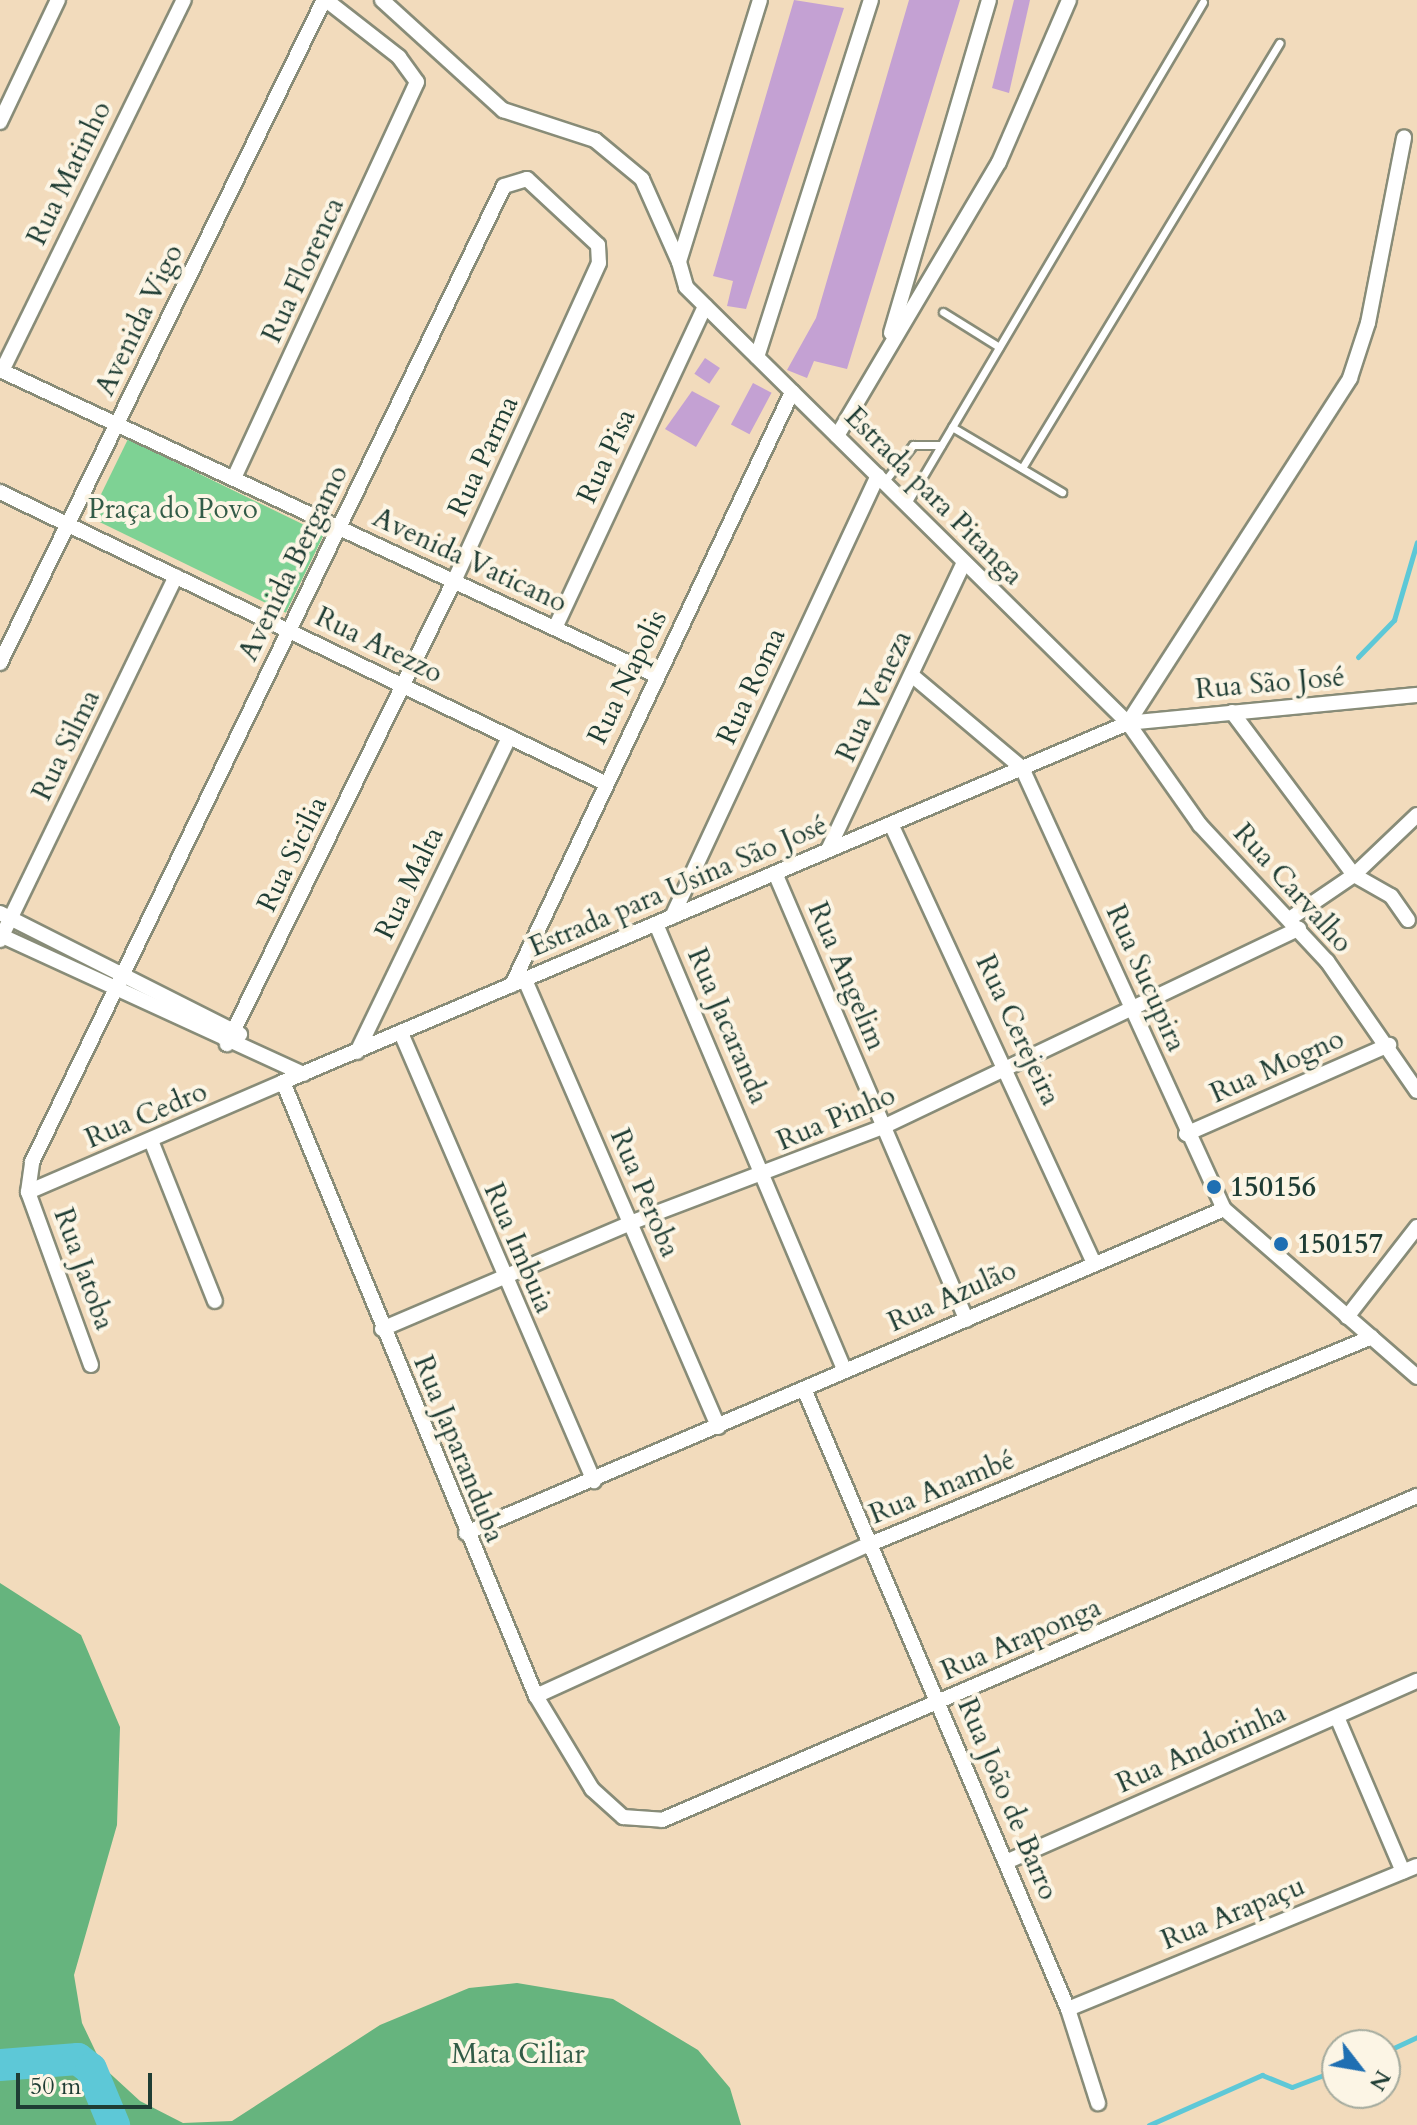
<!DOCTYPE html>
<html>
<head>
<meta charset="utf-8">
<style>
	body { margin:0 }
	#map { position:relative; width:1417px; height:2125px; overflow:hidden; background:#f2dbbc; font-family:Cardo,serif }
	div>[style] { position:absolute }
	.green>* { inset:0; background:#7ed294; transform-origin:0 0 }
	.forest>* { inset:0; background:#66b47e }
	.stream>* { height:5px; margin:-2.5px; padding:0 2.5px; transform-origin:2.5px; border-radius:2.5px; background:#5dc8d7 }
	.river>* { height:32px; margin:-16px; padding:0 16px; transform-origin:16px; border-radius:16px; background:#5dc8d7 }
	.building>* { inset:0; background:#c4a1d3; transform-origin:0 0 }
	.roads { filter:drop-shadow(2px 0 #888c78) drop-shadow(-2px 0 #888c78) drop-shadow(0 2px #888c78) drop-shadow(0 -2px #888c78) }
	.lane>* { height:7px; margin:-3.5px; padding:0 3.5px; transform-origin:3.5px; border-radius:3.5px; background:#fff }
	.street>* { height:14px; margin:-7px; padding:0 7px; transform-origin:7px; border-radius:7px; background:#fff }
	.dots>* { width:22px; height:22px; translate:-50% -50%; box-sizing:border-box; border:4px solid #fcf5e5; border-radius:50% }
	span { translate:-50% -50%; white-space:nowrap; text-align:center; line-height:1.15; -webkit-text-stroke:8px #fcf5e5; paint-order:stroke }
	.street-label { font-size:28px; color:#1f3d34 }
	.park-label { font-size:28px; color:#325b47 }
	.poi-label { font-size:28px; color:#1f3d34; font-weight:700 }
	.left { translate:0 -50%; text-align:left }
	.north { position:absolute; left:1321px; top:2029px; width:80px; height:80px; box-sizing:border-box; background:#fcf5e5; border:2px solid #a4ab9e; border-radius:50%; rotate:121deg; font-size:22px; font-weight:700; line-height:32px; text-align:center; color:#1f3d34 }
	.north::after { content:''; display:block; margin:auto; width:28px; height:36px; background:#1f6fb2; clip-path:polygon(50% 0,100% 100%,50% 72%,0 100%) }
	.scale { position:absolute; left:16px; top:2073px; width:136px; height:36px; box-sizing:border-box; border:4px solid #1f3d34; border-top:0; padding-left:10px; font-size:24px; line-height:28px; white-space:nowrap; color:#1f3d34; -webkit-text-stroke:6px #fcf5e5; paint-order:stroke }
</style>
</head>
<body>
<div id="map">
	<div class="green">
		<i style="left:128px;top:439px;width:218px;height:87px;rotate:26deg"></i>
	</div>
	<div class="forest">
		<i style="clip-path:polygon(0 1583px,81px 1635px,120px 1727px,117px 1825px,74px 1975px,82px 2023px,103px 2067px,140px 2101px,183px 2123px,232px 2121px,380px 2025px,469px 1988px,517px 1983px,613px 1999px,698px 2050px,730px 2088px,741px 2125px,0 2125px)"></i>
	</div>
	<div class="stream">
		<i style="left:1358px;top:657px;width:52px;rotate:-45.8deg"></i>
		<i style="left:1394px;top:620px;width:81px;rotate:-73.6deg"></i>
		<i style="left:1385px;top:2052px;width:35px;rotate:-25deg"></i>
		<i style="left:1149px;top:2125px;width:124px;rotate:-23.9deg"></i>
		<i style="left:1262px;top:2075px;width:32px;rotate:22deg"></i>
		<i style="left:1292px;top:2087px;width:48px;rotate:-20.7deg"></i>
	</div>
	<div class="river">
		<i style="left:0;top:2065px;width:78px;rotate:-4.4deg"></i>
		<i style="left:78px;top:2059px;width:16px;rotate:38deg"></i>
		<i style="left:91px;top:2069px;width:61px;rotate:67.7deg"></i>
	</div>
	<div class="building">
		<i style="clip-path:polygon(794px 0,844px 8px,746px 309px,727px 306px,733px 281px,713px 276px)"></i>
		<i style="clip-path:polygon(909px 0,960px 0,847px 369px,814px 361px,807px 378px,787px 370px,816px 318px)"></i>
		<i style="clip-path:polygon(1014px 0,1030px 0,1009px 93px,992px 88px)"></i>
		<i style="left:705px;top:358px;width:18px;height:19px;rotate:34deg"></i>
		<i style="left:753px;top:383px;width:21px;height:47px;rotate:28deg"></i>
		<i style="clip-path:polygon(692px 391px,720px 406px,696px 447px,665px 429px)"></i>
	</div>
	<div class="roads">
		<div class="lane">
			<i style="left:943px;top:312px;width:66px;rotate:32deg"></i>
			<i style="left:952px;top:427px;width:128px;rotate:30.6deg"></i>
			<i style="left:1022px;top:468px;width:497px;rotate:-58.8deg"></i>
			<i style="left:884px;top:482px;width:47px;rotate:-51.9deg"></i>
			<i style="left:913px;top:445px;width:28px"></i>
			<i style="left:906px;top:505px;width:584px;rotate:-59.44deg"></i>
		</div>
		<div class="street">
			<i style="left:382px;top:0;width:164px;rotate:42.3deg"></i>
			<i style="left:503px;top:110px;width:97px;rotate:18.1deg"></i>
			<i style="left:595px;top:140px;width:61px;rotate:39.7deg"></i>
			<i style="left:642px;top:179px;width:91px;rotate:66deg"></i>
			<i style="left:760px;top:0;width:274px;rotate:107.2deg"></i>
			<i style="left:679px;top:262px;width:26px;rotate:74deg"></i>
			<i style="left:686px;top:287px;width:621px;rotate:44.61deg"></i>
			<i style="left:1128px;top:723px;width:125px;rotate:54.8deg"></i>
			<i style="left:1200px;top:825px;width:186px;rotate:47deg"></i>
			<i style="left:1327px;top:961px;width:158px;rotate:55.3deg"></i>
			<i style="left:0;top:122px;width:135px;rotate:-64.6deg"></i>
			<i style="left:891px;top:333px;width:347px;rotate:-73.6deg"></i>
			<i style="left:757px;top:357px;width:375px;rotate:-72.3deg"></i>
			<i style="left:0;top:370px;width:725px;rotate:24.97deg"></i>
			<i style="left:2px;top:371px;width:413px;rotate:-63.9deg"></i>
			<i style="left:837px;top:436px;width:318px;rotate:-59.4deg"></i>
			<i style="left:999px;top:162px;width:176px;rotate:-66.6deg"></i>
			<i style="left:234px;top:478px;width:436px;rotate:-65.2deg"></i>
			<i style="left:417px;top:82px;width:31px;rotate:-126deg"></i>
			<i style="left:399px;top:57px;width:93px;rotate:-142deg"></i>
			<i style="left:0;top:492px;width:671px;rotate:25.69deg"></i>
			<i style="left:555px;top:628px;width:355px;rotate:-65deg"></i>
			<i style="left:0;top:663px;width:738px;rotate:-63.96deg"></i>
			<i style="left:914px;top:677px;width:141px;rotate:40.1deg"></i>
			<i style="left:1022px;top:768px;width:485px;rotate:65.4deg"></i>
			<i style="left:1224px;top:1209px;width:256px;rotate:41deg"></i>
			<i style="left:1417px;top:695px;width:290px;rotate:174.5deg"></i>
			<i style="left:1128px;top:723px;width:918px;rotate:156.98deg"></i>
			<i style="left:283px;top:1082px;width:664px;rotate:67.61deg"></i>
			<i style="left:536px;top:1696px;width:109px;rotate:58.9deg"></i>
			<i style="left:592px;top:1789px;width:42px;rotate:42.1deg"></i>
			<i style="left:623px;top:1817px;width:39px;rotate:4deg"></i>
			<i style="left:662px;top:1820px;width:822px;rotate:-23.23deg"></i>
			<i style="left:1232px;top:712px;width:204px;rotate:53.2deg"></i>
			<i style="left:1354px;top:875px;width:76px;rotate:145.7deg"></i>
			<i style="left:1128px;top:723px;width:410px;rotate:-57.2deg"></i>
			<i style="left:1350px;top:378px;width:58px;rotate:-71.9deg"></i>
			<i style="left:1368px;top:323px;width:189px;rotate:-79deg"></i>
			<i style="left:891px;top:824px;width:481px;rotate:65.2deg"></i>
			<i style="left:828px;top:850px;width:318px;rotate:-64.7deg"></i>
			<i style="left:775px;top:873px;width:486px;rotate:66.8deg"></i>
			<i style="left:0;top:913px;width:269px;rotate:26.8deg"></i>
			<i style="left:672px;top:917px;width:487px;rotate:-65deg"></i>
			<i style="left:1408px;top:920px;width:29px;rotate:-125deg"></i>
			<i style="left:1391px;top:896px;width:43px;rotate:-150.4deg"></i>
			<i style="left:1354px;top:875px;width:87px;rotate:-43.6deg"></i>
			<i style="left:656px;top:924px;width:485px;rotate:67.1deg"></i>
			<i style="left:0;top:935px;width:334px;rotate:24.6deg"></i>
			<i style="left:0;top:940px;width:404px;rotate:-64.2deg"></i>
			<i style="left:525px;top:980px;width:487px;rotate:66.6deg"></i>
			<i style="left:512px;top:985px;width:656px;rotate:-64.72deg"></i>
			<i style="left:401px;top:1033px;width:488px;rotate:66.7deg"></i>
			<i style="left:357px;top:1052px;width:350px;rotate:-64.2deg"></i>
			<i style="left:1186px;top:1134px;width:222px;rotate:-23.7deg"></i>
			<i style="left:152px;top:1143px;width:170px;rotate:68.3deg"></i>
			<i style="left:28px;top:1192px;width:278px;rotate:-23.3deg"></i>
			<i style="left:1347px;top:1317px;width:114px;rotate:-52.1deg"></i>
			<i style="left:382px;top:1329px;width:270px;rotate:-23.1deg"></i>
			<i style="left:630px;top:1223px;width:271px;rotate:-20.8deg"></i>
			<i style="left:883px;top:1127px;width:461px;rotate:-25.5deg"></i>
			<i style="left:91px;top:1365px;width:184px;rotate:-110deg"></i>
			<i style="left:28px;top:1192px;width:30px;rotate:-82deg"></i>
			<i style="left:32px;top:1162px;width:1084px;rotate:-64.19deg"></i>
			<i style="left:504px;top:186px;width:24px;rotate:-17deg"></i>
			<i style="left:527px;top:179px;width:97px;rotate:42.9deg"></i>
			<i style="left:598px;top:245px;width:18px;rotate:87deg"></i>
			<i style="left:599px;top:263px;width:349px;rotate:114.5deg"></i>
			<i style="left:454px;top:581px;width:516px;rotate:116.12deg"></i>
			<i style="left:804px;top:1389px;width:674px;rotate:66.94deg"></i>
			<i style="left:1068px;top:2009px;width:99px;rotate:72.3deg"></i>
			<i style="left:466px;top:1533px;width:824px;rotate:-23.14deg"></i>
			<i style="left:536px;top:1696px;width:365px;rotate:-24.5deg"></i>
			<i style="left:868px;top:1545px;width:545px;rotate:-22.43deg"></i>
			<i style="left:1337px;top:1717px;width:168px;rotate:66.9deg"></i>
			<i style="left:1006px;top:1862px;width:449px;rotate:-23.8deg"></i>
			<i style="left:1068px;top:2009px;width:377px;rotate:-22.3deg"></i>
		</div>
	</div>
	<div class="dots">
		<i style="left:1214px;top:1187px;background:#1f6fb2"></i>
		<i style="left:1281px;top:1244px;background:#1f6fb2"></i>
	</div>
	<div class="street-label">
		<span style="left:69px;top:173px;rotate:-64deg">Rua Matinho</span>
		<span style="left:303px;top:270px;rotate:-65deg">Rua Florenca</span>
		<span style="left:139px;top:320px;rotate:-64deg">Avenida Vigo</span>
		<span style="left:483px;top:456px;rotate:-65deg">Rua Parma</span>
		<span style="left:606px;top:456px;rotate:-65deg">Rua Pisa</span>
		<span style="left:934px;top:496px;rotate:45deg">Estrada para Pitanga</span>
		<span style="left:470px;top:560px;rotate:25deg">Avenida Vaticano</span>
		<span style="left:293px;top:563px;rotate:-64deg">Avenida Bergamo</span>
		<span style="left:379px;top:645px;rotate:26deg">Rua Arezzo</span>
		<span style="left:627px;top:677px;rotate:-64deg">Rua Napolis</span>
		<span style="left:1270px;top:683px;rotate:-5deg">Rua São José</span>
		<span style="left:751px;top:686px;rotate:-65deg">Rua Roma</span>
		<span style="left:874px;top:696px;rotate:-65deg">Rua Veneza</span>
		<span style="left:66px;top:745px;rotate:-64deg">Rua Silma</span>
		<span style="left:292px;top:854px;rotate:-64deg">Rua Sicilia</span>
		<span style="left:409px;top:883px;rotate:-64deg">Rua Malta</span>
		<span style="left:678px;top:886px;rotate:-23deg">Estrada para Usina São José</span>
		<span style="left:1293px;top:888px;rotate:48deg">Rua Carvalho</span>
		<span style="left:847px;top:976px;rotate:67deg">Rua Angelim</span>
		<span style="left:1146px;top:978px;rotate:66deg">Rua Sucupira</span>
		<span style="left:728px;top:1026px;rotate:67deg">Rua Jacaranda</span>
		<span style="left:1018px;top:1030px;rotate:65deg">Rua Cerejeira</span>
		<span style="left:1277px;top:1066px;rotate:-24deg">Rua Mogno</span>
		<span style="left:146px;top:1115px;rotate:-23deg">Rua Cedro</span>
		<span style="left:836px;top:1118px;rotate:-23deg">Rua Pinho</span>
		<span style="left:645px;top:1193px;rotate:67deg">Rua Peroba</span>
		<span style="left:519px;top:1248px;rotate:67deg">Rua Imbuia</span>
		<span style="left:84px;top:1269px;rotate:70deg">Rua Jatoba</span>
		<span style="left:952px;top:1296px;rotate:-24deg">Rua Azulão</span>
		<span style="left:459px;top:1449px;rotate:68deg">Rua Japaranduba</span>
		<span style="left:942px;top:1487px;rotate:-22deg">Rua Anambé</span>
		<span style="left:1021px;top:1639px;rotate:-23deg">Rua Araponga</span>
		<span style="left:1201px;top:1748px;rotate:-24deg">Rua Andorinha</span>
		<span style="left:1008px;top:1799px;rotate:67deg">Rua João de Barro</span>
		<span style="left:1233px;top:1913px;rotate:-22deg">Rua Arapaçu</span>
	</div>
	<div class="park-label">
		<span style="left:173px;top:509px">Praça do Povo</span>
		<span style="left:518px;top:2054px">Mata Ciliar</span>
	</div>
	<div class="poi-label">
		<span class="left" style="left:1230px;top:1187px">150156</span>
		<span class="left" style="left:1297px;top:1244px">150157</span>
	</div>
	<div class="north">N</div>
	<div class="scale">50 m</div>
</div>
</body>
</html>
